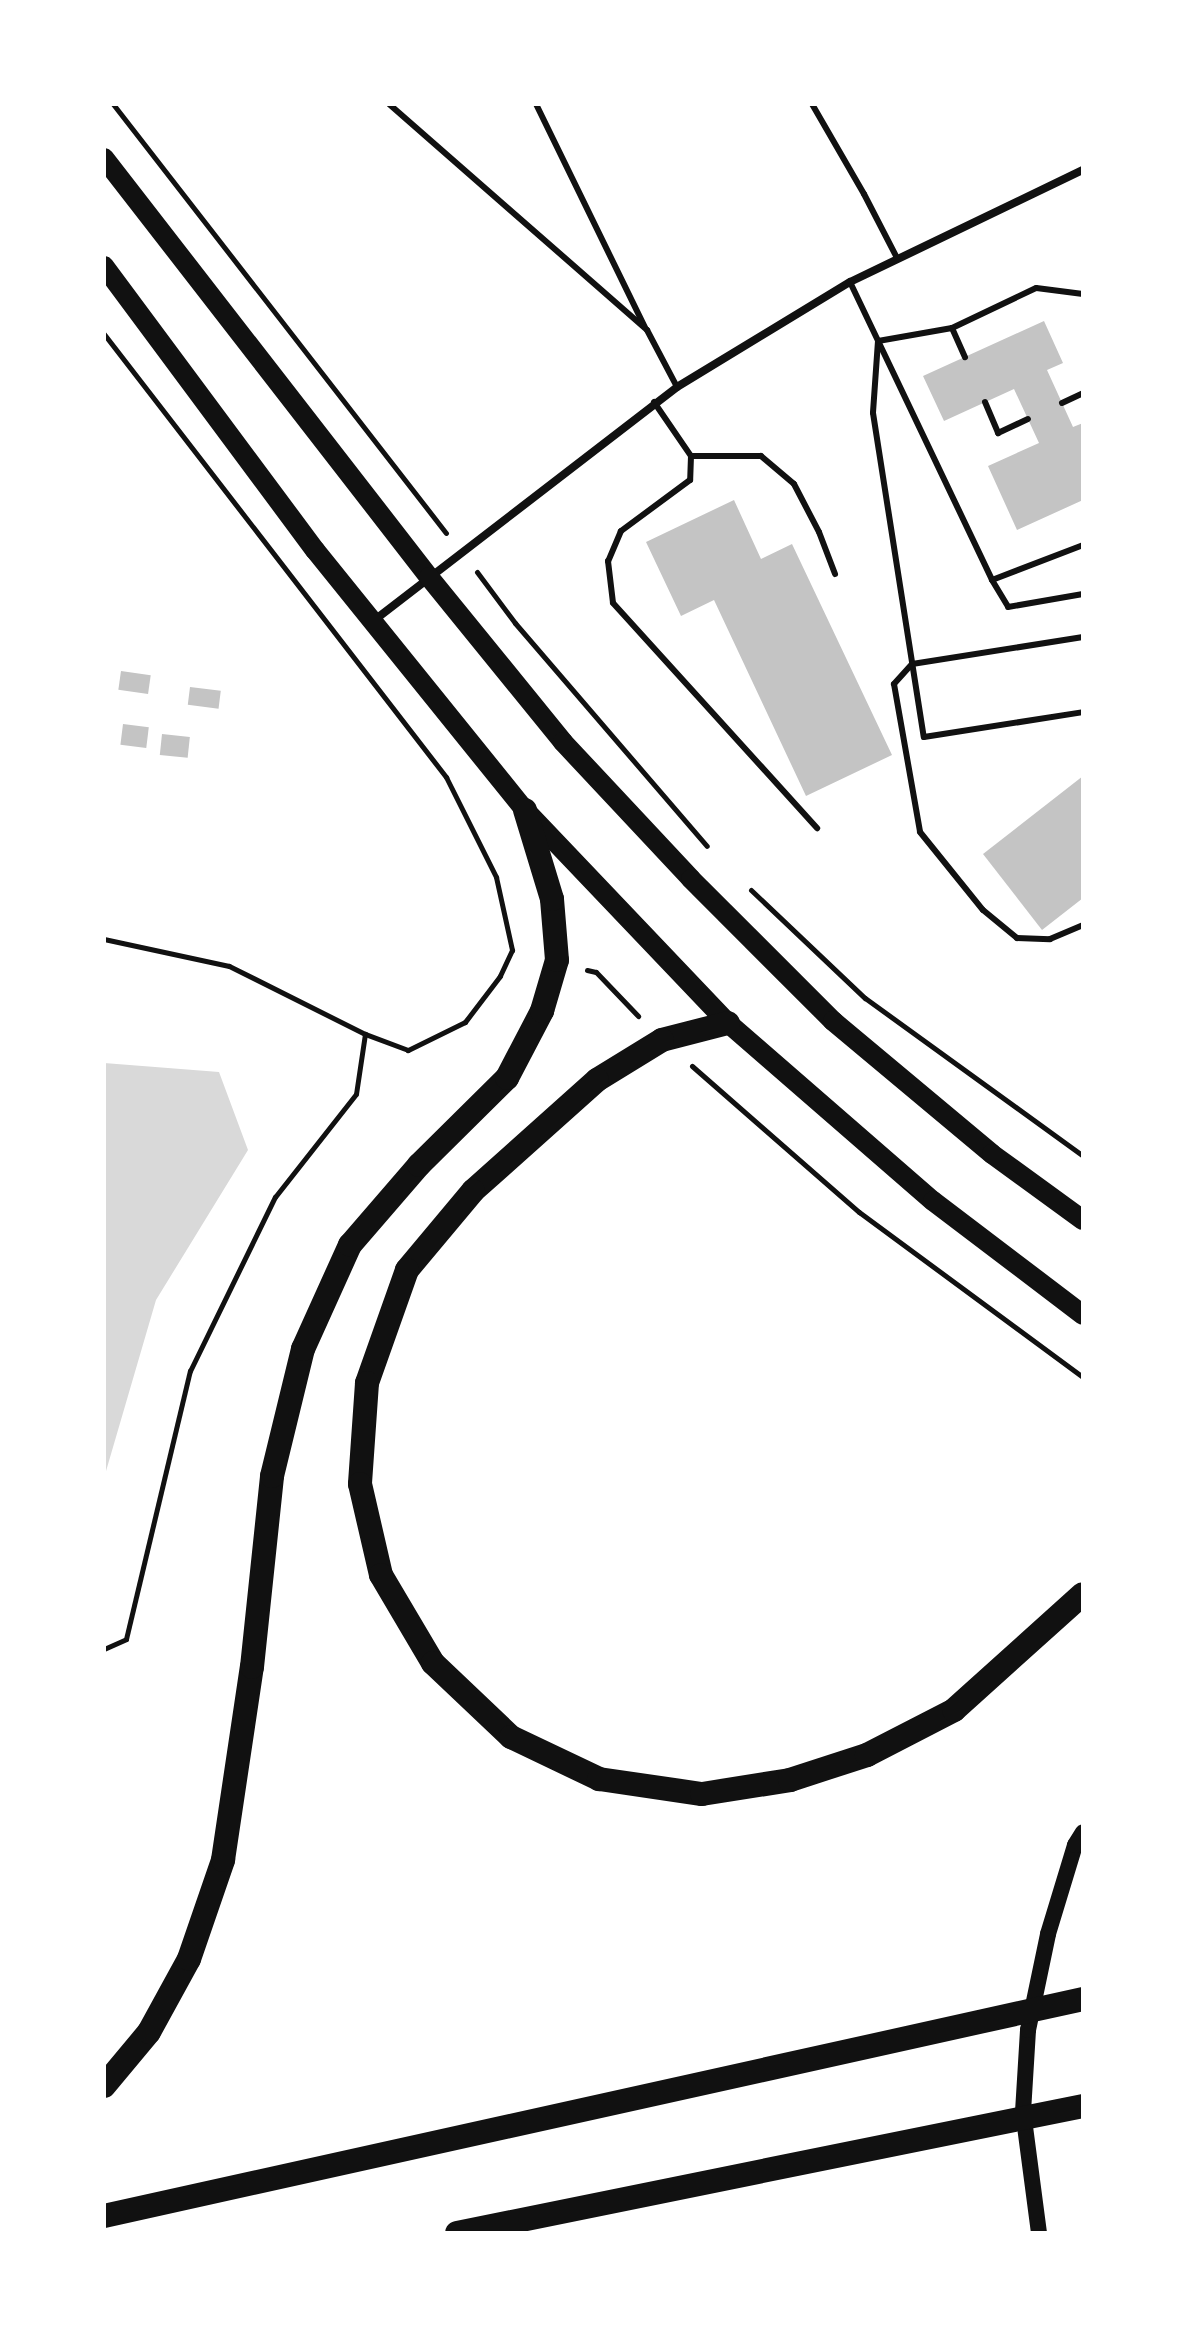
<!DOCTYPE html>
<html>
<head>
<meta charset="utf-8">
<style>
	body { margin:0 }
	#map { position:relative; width:1187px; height:2337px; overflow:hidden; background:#fff; font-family:"Alegreya Sans",sans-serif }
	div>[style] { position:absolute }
	.water>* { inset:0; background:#d9d9d9 }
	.building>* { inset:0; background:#c4c4c4; transform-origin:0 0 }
	.path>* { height:5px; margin:-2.5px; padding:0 2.5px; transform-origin:2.5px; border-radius:2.5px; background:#111 }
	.service>* { height:6px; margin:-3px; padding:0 3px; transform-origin:3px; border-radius:3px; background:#111 }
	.minor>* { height:8px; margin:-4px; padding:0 4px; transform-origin:4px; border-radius:4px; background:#111 }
	.secondary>* { height:16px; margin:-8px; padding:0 8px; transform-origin:8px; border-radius:8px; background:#111 }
	.primary>* { height:20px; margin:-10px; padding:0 10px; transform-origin:10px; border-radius:10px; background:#111 }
	.motorway>* { height:24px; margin:-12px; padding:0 12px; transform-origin:12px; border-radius:12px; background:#111 }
	span { translate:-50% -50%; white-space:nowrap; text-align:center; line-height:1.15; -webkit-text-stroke:6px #fff; paint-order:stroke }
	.frame { position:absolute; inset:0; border:106px solid #fff; pointer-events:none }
</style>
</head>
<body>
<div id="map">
	<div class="water">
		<i style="clip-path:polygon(104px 1063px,219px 1072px,248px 1150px,156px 1300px,104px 1478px)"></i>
	</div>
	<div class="building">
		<i style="clip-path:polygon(1044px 321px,1063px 363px,1047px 370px,1073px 427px,1083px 423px,1083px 500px,1017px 530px,988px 466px,1039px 443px,1014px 389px,944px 421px,923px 376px)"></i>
		<i style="clip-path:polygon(734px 500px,761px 559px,792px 544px,892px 755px,806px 796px,714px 600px,681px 616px,646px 542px)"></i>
		<i style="left:121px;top:671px;width:30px;height:19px;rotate:8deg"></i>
		<i style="left:190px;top:687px;width:31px;height:18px;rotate:7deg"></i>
		<i style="left:123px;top:724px;width:26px;height:21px;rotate:7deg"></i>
		<i style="left:162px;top:734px;width:28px;height:21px;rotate:6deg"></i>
		<i style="clip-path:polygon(1083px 776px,1083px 898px,1042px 930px,983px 854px)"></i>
	</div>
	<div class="path">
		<i style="left:113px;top:104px;width:543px;rotate:52.18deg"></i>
		<i style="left:104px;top:334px;width:560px;rotate:52.33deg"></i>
		<i style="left:446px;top:777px;width:112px;rotate:63.4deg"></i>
		<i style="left:496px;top:877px;width:75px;rotate:77.6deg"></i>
		<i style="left:512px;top:950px;width:29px;rotate:115deg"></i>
		<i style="left:500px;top:976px;width:58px;rotate:127.3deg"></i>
		<i style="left:465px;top:1022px;width:64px;rotate:153.8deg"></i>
		<i style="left:408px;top:1050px;width:46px;rotate:-159.6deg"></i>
		<i style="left:365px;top:1034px;width:152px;rotate:-153.4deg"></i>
		<i style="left:229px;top:966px;width:128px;rotate:-167.8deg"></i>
		<i style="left:477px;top:572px;width:64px;rotate:53.3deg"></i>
		<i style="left:515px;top:623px;width:294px;rotate:49.3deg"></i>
		<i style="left:751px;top:890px;width:157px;rotate:43.5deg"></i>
		<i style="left:865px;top:998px;width:269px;rotate:35.9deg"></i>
		<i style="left:587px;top:970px;width:9px;rotate:13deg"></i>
		<i style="left:596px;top:972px;width:61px;rotate:46.3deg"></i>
		<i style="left:692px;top:1066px;width:222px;rotate:41.2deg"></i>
		<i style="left:859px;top:1212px;width:278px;rotate:36.4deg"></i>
		<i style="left:104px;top:1649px;width:24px;rotate:-24deg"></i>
		<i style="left:126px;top:1639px;width:276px;rotate:-76.6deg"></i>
		<i style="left:190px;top:1371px;width:194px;rotate:-64deg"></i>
		<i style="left:275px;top:1197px;width:131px;rotate:-51.8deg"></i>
		<i style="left:356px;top:1094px;width:61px;rotate:-81.5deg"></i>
	</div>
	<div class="service">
		<i style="left:389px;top:104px;width:343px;rotate:41.2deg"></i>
		<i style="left:647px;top:330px;width:64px;rotate:62.2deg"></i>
		<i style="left:536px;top:104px;width:248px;rotate:64deg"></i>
		<i style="left:812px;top:104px;width:104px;rotate:60deg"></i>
		<i style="left:864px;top:194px;width:72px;rotate:62.7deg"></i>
		<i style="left:850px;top:282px;width:330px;rotate:64.5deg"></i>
		<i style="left:992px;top:580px;width:31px;rotate:59deg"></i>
		<i style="left:1008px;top:607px;width:76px;rotate:-9.8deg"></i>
		<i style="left:1083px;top:294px;width:47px;rotate:-172.7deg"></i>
		<i style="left:1036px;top:288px;width:93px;rotate:154.5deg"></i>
		<i style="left:952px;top:328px;width:75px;rotate:170deg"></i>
		<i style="left:878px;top:341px;width:72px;rotate:94deg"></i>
		<i style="left:873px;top:413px;width:328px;rotate:81.1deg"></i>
		<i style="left:924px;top:737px;width:161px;rotate:-8.9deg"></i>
		<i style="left:952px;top:328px;width:32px;rotate:66deg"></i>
		<i style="left:654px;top:402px;width:65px;rotate:55.6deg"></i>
		<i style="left:691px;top:456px;width:24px;rotate:92deg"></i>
		<i style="left:690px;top:480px;width:86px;rotate:143.5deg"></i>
		<i style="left:621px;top:531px;width:33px;rotate:113deg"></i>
		<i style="left:608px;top:561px;width:42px;rotate:83.2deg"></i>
		<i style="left:613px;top:603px;width:304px;rotate:47.8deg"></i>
		<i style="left:985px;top:402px;width:34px;rotate:67deg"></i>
		<i style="left:998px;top:433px;width:33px;rotate:-25deg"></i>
		<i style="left:1062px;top:403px;width:23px;rotate:-25deg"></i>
		<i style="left:691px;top:456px;width:70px"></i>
		<i style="left:761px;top:456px;width:43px;rotate:40.3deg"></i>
		<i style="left:794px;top:484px;width:54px;rotate:62.5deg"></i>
		<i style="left:819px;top:532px;width:45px;rotate:69.1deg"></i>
		<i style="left:992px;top:580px;width:97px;rotate:-21deg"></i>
		<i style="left:1083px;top:637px;width:173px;rotate:171deg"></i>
		<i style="left:912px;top:664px;width:27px;rotate:132deg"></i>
		<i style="left:894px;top:684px;width:150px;rotate:80deg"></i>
		<i style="left:920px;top:832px;width:100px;rotate:51.1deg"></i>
		<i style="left:983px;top:910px;width:44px;rotate:39.5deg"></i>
		<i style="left:1017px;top:938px;width:33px;rotate:2deg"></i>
		<i style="left:1050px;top:939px;width:36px;rotate:-23deg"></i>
	</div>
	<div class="minor">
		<i style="left:372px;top:622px;width:385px;rotate:-37.6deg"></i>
		<i style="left:677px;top:387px;width:202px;rotate:-31.3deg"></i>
		<i style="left:850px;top:282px;width:259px;rotate:-25.7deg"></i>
	</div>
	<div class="secondary">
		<i style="left:1039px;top:2233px;width:122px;rotate:-97.5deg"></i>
		<i style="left:1023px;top:2112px;width:82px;rotate:-86.5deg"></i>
		<i style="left:1028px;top:2030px;width:98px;rotate:-78.2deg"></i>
		<i style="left:1048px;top:1934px;width:93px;rotate:-73.1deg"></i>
		<i style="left:1075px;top:1845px;width:15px;rotate:-58deg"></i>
	</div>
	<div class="primary">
		<i style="left:104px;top:158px;width:530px;rotate:52.2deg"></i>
		<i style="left:429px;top:577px;width:213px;rotate:50.9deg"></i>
		<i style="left:563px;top:742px;width:187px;rotate:46.9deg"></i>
		<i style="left:691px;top:879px;width:201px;rotate:45deg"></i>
		<i style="left:833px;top:1021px;width:207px;rotate:39.9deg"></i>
		<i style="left:992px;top:1154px;width:112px;rotate:36deg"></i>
		<i style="left:104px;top:266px;width:354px;rotate:53.4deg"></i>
		<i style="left:315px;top:550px;width:334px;rotate:51.1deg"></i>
		<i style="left:525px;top:810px;width:294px;rotate:46.4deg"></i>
		<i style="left:728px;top:1023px;width:271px;rotate:41deg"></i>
		<i style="left:933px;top:1201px;width:188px;rotate:37.2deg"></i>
	</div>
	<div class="motorway">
		<i style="left:728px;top:1023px;width:68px;rotate:165.6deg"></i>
		<i style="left:662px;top:1040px;width:76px;rotate:148.4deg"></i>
		<i style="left:597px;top:1080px;width:166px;rotate:138.2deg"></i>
		<i style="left:473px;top:1191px;width:103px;rotate:129.9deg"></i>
		<i style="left:407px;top:1270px;width:120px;rotate:109.5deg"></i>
		<i style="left:367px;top:1383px;width:101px;rotate:94deg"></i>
		<i style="left:360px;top:1484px;width:93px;rotate:77deg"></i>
		<i style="left:381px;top:1575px;width:102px;rotate:59.4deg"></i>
		<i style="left:433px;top:1663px;width:108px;rotate:43.5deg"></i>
		<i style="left:511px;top:1737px;width:98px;rotate:25.5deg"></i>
		<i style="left:599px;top:1779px;width:104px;rotate:8.3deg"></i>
		<i style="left:702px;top:1794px;width:89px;rotate:-9deg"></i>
		<i style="left:790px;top:1780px;width:81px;rotate:-18deg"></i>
		<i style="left:867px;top:1755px;width:98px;rotate:-27.3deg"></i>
		<i style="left:954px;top:1710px;width:173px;rotate:-42deg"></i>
		<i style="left:104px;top:2086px;width:70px;rotate:-50.2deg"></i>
		<i style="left:149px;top:2032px;width:83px;rotate:-61.3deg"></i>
		<i style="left:189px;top:1959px;width:105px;rotate:-71deg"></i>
		<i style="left:223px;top:1860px;width:195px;rotate:-81.5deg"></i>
		<i style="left:252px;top:1667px;width:192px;rotate:-84deg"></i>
		<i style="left:272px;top:1476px;width:131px;rotate:-76.3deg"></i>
		<i style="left:303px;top:1349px;width:114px;rotate:-65.7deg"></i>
		<i style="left:350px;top:1245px;width:106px;rotate:-49.2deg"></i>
		<i style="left:419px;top:1165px;width:124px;rotate:-44.7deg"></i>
		<i style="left:507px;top:1078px;width:76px;rotate:-62.4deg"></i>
		<i style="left:542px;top:1011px;width:53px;rotate:-73.6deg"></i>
		<i style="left:557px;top:960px;width:61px;rotate:-94.7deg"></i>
		<i style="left:552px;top:899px;width:93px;rotate:-106.9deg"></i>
		<i style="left:104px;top:2216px;width:1003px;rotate:-12.5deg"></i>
		<i style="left:457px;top:2233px;width:639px;rotate:-11.47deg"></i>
	</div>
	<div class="frame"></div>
</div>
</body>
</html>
